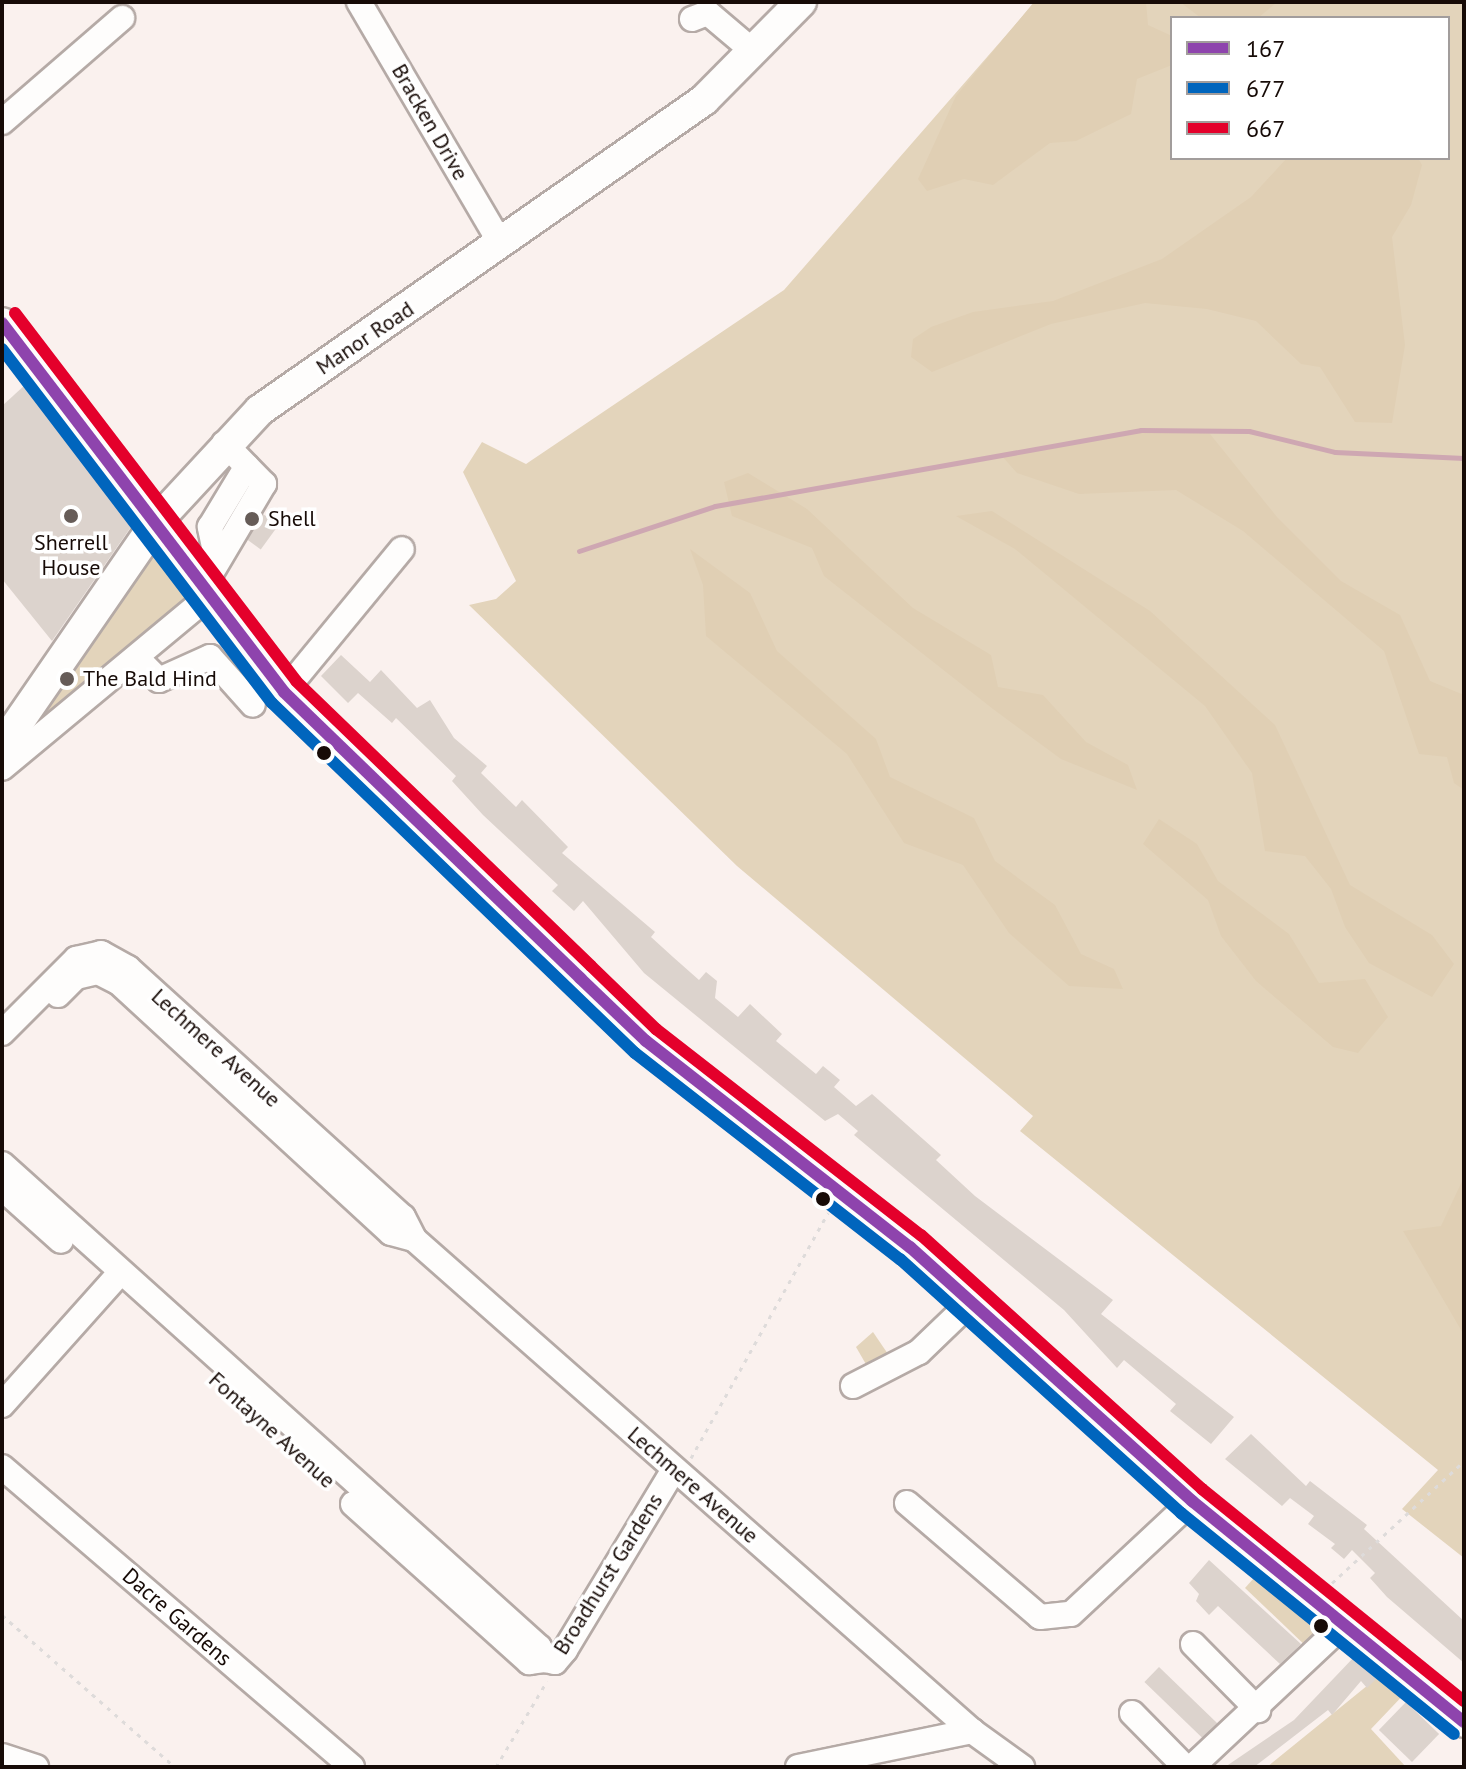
<!DOCTYPE html>
<html>
<head>
<meta charset="utf-8">
<style>
	body { margin:0 }
	#map { position:relative; width:1466px; height:1769px; overflow:hidden; background:#faf1ee; font-family:"PT Sans",sans-serif }
	div>[style] { position:absolute }
	.green>* { inset:0; background:#e3d4bb }
	.forest>* { inset:0; background:#e0cfb4 }
	.stream>* { height:5px; margin:-2.5px; padding:0 2.5px; transform-origin:2.5px; border-radius:2.5px; background:#cea7b2 }
	.building>* { inset:0; background:#dcd3cd; transform-origin:0 0 }
	.path>* { height:3px; margin-top:-1.5px; transform-origin:0; background:repeating-linear-gradient(90deg,#dedbda 0 4px,transparent 0 10px) }
	.roads { filter:drop-shadow(2px 0 #b5aaa6) drop-shadow(-2px 0 #b5aaa6) drop-shadow(0 2px #b5aaa6) drop-shadow(0 -2px #b5aaa6) }
	.minor>* { height:24px; margin:-12px; padding:0 12px; transform-origin:12px; border-radius:12px; background:#fefdfc }
	.major>* { height:30px; margin:-15px; padding:0 15px; transform-origin:15px; border-radius:15px; background:#fefdfc }
	.bus-1>* { height:12px; margin:-6px; padding:0 6px; transform-origin:6px; border-radius:6px; background:#8e44ad }
	.bus-2>* { height:12px; margin:-6px; padding:0 6px; transform-origin:6px; border-radius:6px; background:#0065bd }
	.bus-3>* { height:12px; margin:-6px; padding:0 6px; transform-origin:6px; border-radius:6px; background:#e4002b }
	.dots>* { width:22px; height:22px; translate:-50% -50%; box-sizing:border-box; border:4px solid #fff; border-radius:50% }
	span { translate:-50% -50%; white-space:nowrap; text-align:center; line-height:1.15; -webkit-text-stroke:7px #fff; paint-order:stroke }
	.street-label { font-size:22px; color:#170b07 }
	.poi-label { font-size:22px; color:#170b07 }
	.left { translate:0 -50%; text-align:left }
	.frame { position:absolute; inset:0; border:4px solid #170b07; pointer-events:none }
	.legend { position:absolute; left:1170px; top:16px; width:280px; height:144px; box-sizing:border-box; background:#fff; border:2px solid #a29d9c; margin:0; padding:10px 14px; list-style:none; font-size:24px; color:#170b07 }
	.legend li { display:flex; align-items:center; gap:16px; height:40px }
	.legend b { width:40px; border:2px solid #a29d9c }
</style>
</head>
<body>
<div id="map">
	<div class="green">
		<i style="clip-path:polygon(evenodd,1035px 2px,1464px 2px,1464px 1558px,1402px 1509px,1438px 1470px,1020px 1131px,1033px 1116px,737px 866px,469px 605px,496px 599px,516px 581px,463px 472px,482px 442px,526px 464px,784px 290px,1035px 2px,1172px 18px,1448px 18px,1448px 158px,1172px 158px,1172px 18px)"></i>
		<i style="clip-path:polygon(146px 555px,167px 558px,199px 597px,2px 761px)"></i>
		<i style="clip-path:polygon(873px 1332px,890px 1357px,867px 1366px,856px 1347px)"></i>
		<i style="clip-path:polygon(1262px 1569px,1333px 1628px,1311px 1651px,1245px 1588px)"></i>
		<i style="clip-path:polygon(1389px 1668px,1410px 1688px,1371px 1729px,1406px 1767px,1267px 1767px)"></i>
	</div>
	<div class="forest">
		<i style="clip-path:polygon(1034px 2px,1146px 2px,1148px 25px,1172px 36px,1172px 65px,1137px 79px,1131px 114px,1076px 141px,1050px 143px,993px 185px,964px 179px,927px 191px,918px 179px,956px 96px)"></i>
		<i style="clip-path:polygon(1180px 2px,1277px 2px,1258px 18px,1201px 18px)"></i>
		<i style="clip-path:polygon(1287px 158px,1418px 158px,1422px 165px,1411px 205px,1392px 237px,1405px 345px,1392px 423px,1355px 422px,1320px 367px,1301px 364px,1256px 321px,1207px 309px,1145px 303px,1051px 324px,932px 372px,911px 357px,913px 339px,931px 327px,973px 312px,1053px 301px,1162px 259px,1251px 197px)"></i>
		<i style="clip-path:polygon(1206px 429px,1277px 517px,1341px 581px,1400px 615px,1430px 681px,1464px 695px,1464px 790px,1454px 783px,1447px 757px,1419px 754px,1384px 651px,1243px 531px,1176px 490px,1079px 494px,1017px 473px,1000px 454px,1141px 430px)"></i>
		<i style="clip-path:polygon(748px 473px,807px 509px,913px 608px,991px 655px,998px 687px,1043px 695px,1086px 742px,1128px 765px,1137px 790px,1061px 759px,993px 709px,824px 576px,812px 548px,732px 516px,724px 482px)"></i>
		<i style="clip-path:polygon(992px 511px,1150px 611px,1275px 725px,1350px 885px,1432px 935px,1454px 964px,1432px 997px,1369px 963px,1345px 927px,1331px 889px,1305px 856px,1265px 851px,1252px 773px,1205px 706px,1015px 549px,956px 516px)"></i>
		<i style="clip-path:polygon(690px 549px,750px 593px,777px 651px,876px 739px,890px 777px,974px 818px,995px 861px,1055px 905px,1081px 954px,1114px 969px,1123px 989px,1069px 986px,1009px 933px,963px 865px,904px 843px,847px 754px,706px 636px,703px 585px)"></i>
		<i style="clip-path:polygon(1159px 819px,1197px 844px,1218px 881px,1289px 934px,1319px 983px,1365px 979px,1388px 1017px,1358px 1053px,1333px 1047px,1256px 981px,1221px 936px,1208px 900px,1143px 844px)"></i>
		<i style="clip-path:polygon(1464px 1177px,1464px 1335px,1403px 1231px,1441px 1226px)"></i>
	</div>
	<div class="stream">
		<i style="left:579px;top:551px;width:143px;rotate:-18.3deg"></i>
		<i style="left:715px;top:506px;width:433px;rotate:-10.1deg"></i>
		<i style="left:1141px;top:430px;width:108px;rotate:0.5deg"></i>
		<i style="left:1249px;top:431px;width:89px;rotate:13.7deg"></i>
		<i style="left:1335px;top:452px;width:129px;rotate:2.7deg"></i>
	</div>
	<div class="building">
		<i style="clip-path:polygon(26px 384px,133px 524px,52px 641px,2px 579px,2px 406px)"></i>
		<i style="left:263px;top:514px;width:19px;height:30px;rotate:36deg"></i>
		<i style="clip-path:polygon(341px 655px,370px 682px,381px 670px,417px 708px,430px 700px,454px 738px,487px 766px,481px 773px,516px 807px,522px 800px,568px 847px,562px 853px,655px 932px,651px 937px,673px 957px,699px 980px,706px 972px,717px 981px,715px 998px,738px 1017px,750px 1004px,782px 1034px,776px 1041px,816px 1074px,823px 1066px,840px 1080px,834px 1087px,856px 1106px,872px 1094px,941px 1155px,936px 1160px,975px 1196px,1113px 1300px,1101px 1314px,1234px 1417px,1211px 1444px,1170px 1411px,1176px 1404px,1124px 1360px,1117px 1368px,1064px 1310px,854px 1135px,858px 1131px,838px 1114px,825px 1121px,644px 973px,583px 901px,574px 911px,552px 891px,558px 885px,483px 815px,452px 781px,456px 776px,396px 718px,392px 723px,358px 693px,348px 703px,321px 676px)"></i>
		<i style="clip-path:polygon(1251px 1434px,1306px 1486px,1310px 1481px,1367px 1525px,1364px 1529px,1464px 1621px,1464px 1663px,1387px 1597px,1370px 1578px,1375px 1573px,1352px 1550px,1344px 1559px,1331px 1548px,1335px 1544px,1308px 1524px,1314px 1516px,1290px 1498px,1282px 1506px,1225px 1459px)"></i>
		<i style="clip-path:polygon(1209px 1560px,1301px 1644px,1280px 1664px,1218px 1606px,1209px 1615px,1196px 1601px,1199px 1594px,1189px 1583px)"></i>
		<i style="clip-path:polygon(1355px 1656px,1379px 1676px,1367px 1688px,1361px 1681px,1332px 1715px,1328px 1710px,1254px 1767px,1225px 1767px,1294px 1720px)"></i>
		<i style="left:1159px;top:1667px;width:81px;height:21px;rotate:44deg"></i>
		<i style="left:1406px;top:1702px;width:46px;height:39px;rotate:44deg"></i>
	</div>
	<div class="path">
		<i style="left:691px;top:1458px;width:281px;rotate:-60.8deg"></i>
		<i style="left:1332px;top:1583px;width:180px;rotate:-42.7deg"></i>
		<i style="left:2px;top:1615px;width:230px;rotate:41.3deg"></i>
		<i style="left:496px;top:1767px;width:100px;rotate:-59.3deg"></i>
	</div>
	<div class="roads">
		<div class="minor">
			<i style="left:359px;top:2px;width:278px;rotate:59.6deg"></i>
			<i style="left:692px;top:19px;width:17px;rotate:-21deg"></i>
			<i style="left:708px;top:13px;width:59px;rotate:40.2deg"></i>
			<i style="left:2px;top:122px;width:159px;rotate:-40.9deg"></i>
			<i style="left:217px;top:561px;width:35px;rotate:-102deg"></i>
			<i style="left:210px;top:527px;width:71px;rotate:-58.8deg"></i>
			<i style="left:203px;top:587px;width:120px;rotate:-59.4deg"></i>
			<i style="left:264px;top:484px;width:57px;rotate:-134.3deg"></i>
			<i style="left:137px;top:658px;width:31px;rotate:45deg"></i>
			<i style="left:159px;top:680px;width:56px;rotate:-24.3deg"></i>
			<i style="left:210px;top:657px;width:64px;rotate:48.1deg"></i>
			<i style="left:284px;top:692px;width:185px;rotate:-50.5deg"></i>
			<i style="left:2px;top:768px;width:268px;rotate:-39.7deg"></i>
			<i style="left:58px;top:995px;width:25px;rotate:-45deg"></i>
			<i style="left:76px;top:977px;width:23px;rotate:-13deg"></i>
			<i style="left:98px;top:972px;width:22px;rotate:27deg"></i>
			<i style="left:118px;top:982px;width:371px;rotate:42.6deg"></i>
			<i style="left:391px;top:1233px;width:24px;rotate:15deg"></i>
			<i style="left:2px;top:1033px;width:105px;rotate:-45deg"></i>
			<i style="left:76px;top:959px;width:26px;rotate:-13deg"></i>
			<i style="left:101px;top:953px;width:31px;rotate:29deg"></i>
			<i style="left:128px;top:968px;width:371px;rotate:42.2deg"></i>
			<i style="left:403px;top:1217px;width:25px;rotate:63deg"></i>
			<i style="left:414px;top:1239px;width:744px;rotate:41.4deg"></i>
			<i style="left:972px;top:1731px;width:62px;rotate:35.8deg"></i>
			<i style="left:2px;top:1164px;width:722px;rotate:41.97deg"></i>
			<i style="left:539px;top:1647px;width:15px;rotate:62deg"></i>
			<i style="left:546px;top:1660px;width:9px;rotate:13deg"></i>
			<i style="left:555px;top:1662px;width:16px;rotate:-50deg"></i>
			<i style="left:565px;top:1650px;width:211px;rotate:-58.9deg"></i>
			<i style="left:2px;top:1188px;width:79px;rotate:41.9deg"></i>
			<i style="left:853px;top:1386px;width:74px;rotate:-27.3deg"></i>
			<i style="left:919px;top:1352px;width:72px;rotate:-43.9deg"></i>
			<i style="left:2px;top:1405px;width:177px;rotate:-48.2deg"></i>
			<i style="left:2px;top:1467px;width:461px;rotate:40.6deg"></i>
			<i style="left:907px;top:1503px;width:175px;rotate:40.6deg"></i>
			<i style="left:1040px;top:1617px;width:31px;rotate:-6deg"></i>
			<i style="left:1071px;top:1614px;width:166px;rotate:-43deg"></i>
			<i style="left:353px;top:1504px;width:237px;rotate:41.9deg"></i>
			<i style="left:529px;top:1662px;width:17px;rotate:-7deg"></i>
			<i style="left:1193px;top:1644px;width:93px;rotate:45.4deg"></i>
			<i style="left:1132px;top:1713px;width:76px;rotate:45.5deg"></i>
			<i style="left:2px;top:1756px;width:36px;rotate:18deg"></i>
			<i style="left:798px;top:1767px;width:178px;rotate:-11.7deg"></i>
			<i style="left:1192px;top:1767px;width:207px;rotate:-43.2deg"></i>
		</div>
		<div class="major">
			<i style="left:2px;top:323px;width:464px;rotate:52.6deg"></i>
			<i style="left:284px;top:692px;width:412px;rotate:44deg"></i>
			<i style="left:580px;top:978px;width:91px;rotate:43.7deg"></i>
			<i style="left:646px;top:1041px;width:335px;rotate:38deg"></i>
			<i style="left:910px;top:1247px;width:380px;rotate:42deg"></i>
			<i style="left:1192px;top:1501px;width:350px;rotate:39.1deg"></i>
			<i style="left:2px;top:746px;width:275px;rotate:-55.4deg"></i>
			<i style="left:158px;top:520px;width:150px;rotate:-47.2deg"></i>
			<i style="left:260px;top:410px;width:542px;rotate:-34.92deg"></i>
			<i style="left:704px;top:100px;width:138px;rotate:-45.3deg"></i>
		</div>
	</div>
	<div class="bus-1">
		<i style="left:2px;top:323px;width:464px;rotate:52.6deg"></i>
		<i style="left:284px;top:692px;width:412px;rotate:44deg"></i>
		<i style="left:580px;top:978px;width:91px;rotate:43.7deg"></i>
		<i style="left:646px;top:1041px;width:335px;rotate:38deg"></i>
		<i style="left:910px;top:1247px;width:380px;rotate:42deg"></i>
		<i style="left:1192px;top:1501px;width:350px;rotate:39.1deg"></i>
	</div>
	<div class="bus-2">
		<i style="left:2px;top:349px;width:445px;rotate:52.7deg"></i>
		<i style="left:272px;top:703px;width:504px;rotate:43.96deg"></i>
		<i style="left:635px;top:1053px;width:336px;rotate:37.9deg"></i>
		<i style="left:900px;top:1259px;width:379px;rotate:42.1deg"></i>
		<i style="left:1181px;top:1513px;width:351px;rotate:39deg"></i>
	</div>
	<div class="bus-3">
		<i style="left:15px;top:313px;width:463px;rotate:52.6deg"></i>
		<i style="left:296px;top:681px;width:410px;rotate:44deg"></i>
		<i style="left:591px;top:966px;width:91px;rotate:44.1deg"></i>
		<i style="left:656px;top:1029px;width:336px;rotate:37.9deg"></i>
		<i style="left:921px;top:1235px;width:379px;rotate:42.1deg"></i>
		<i style="left:1202px;top:1489px;width:337px;rotate:39deg"></i>
	</div>
	<div class="dots">
		<i style="left:71px;top:516px;background:#665c58"></i>
		<i style="left:252px;top:519px;background:#665c58"></i>
		<i style="left:67px;top:679px;background:#665c58"></i>
		<i style="left:324px;top:753px;background:#170b07"></i>
		<i style="left:823px;top:1199px;background:#170b07"></i>
		<i style="left:1321px;top:1626px;background:#170b07"></i>
	</div>
	<div class="street-label">
		<span style="left:430px;top:122px;rotate:60deg">Bracken Drive</span>
		<span style="left:365px;top:338px;rotate:-34deg">Manor Road</span>
		<span style="left:216px;top:1048px;rotate:42deg">Lechmere Avenue</span>
		<span style="left:272px;top:1430px;rotate:42deg">Fontayne Avenue</span>
		<span style="left:693px;top:1485px;rotate:41deg">Lechmere Avenue</span>
		<span style="left:608px;top:1574px;rotate:-58deg">Broadhurst Gardens</span>
		<span style="left:177px;top:1617px;rotate:41deg">Dacre Gardens</span>
	</div>
	<div class="poi-label">
		<span class="left" style="left:268px;top:519px">Shell</span>
		<span style="left:71px;top:555px">Sherrell<br>House</span>
		<span class="left" style="left:83px;top:679px">The Bald Hind</span>
	</div>
	<div class="frame"></div>
	<ul class="legend">
	<li><b style="height:10px;background:#8e44ad"></b>167</li>
	<li><b style="height:10px;background:#0065bd"></b>677</li>
	<li><b style="height:10px;background:#e4002b"></b>667</li>
	</ul>
</div>
</body>
</html>
